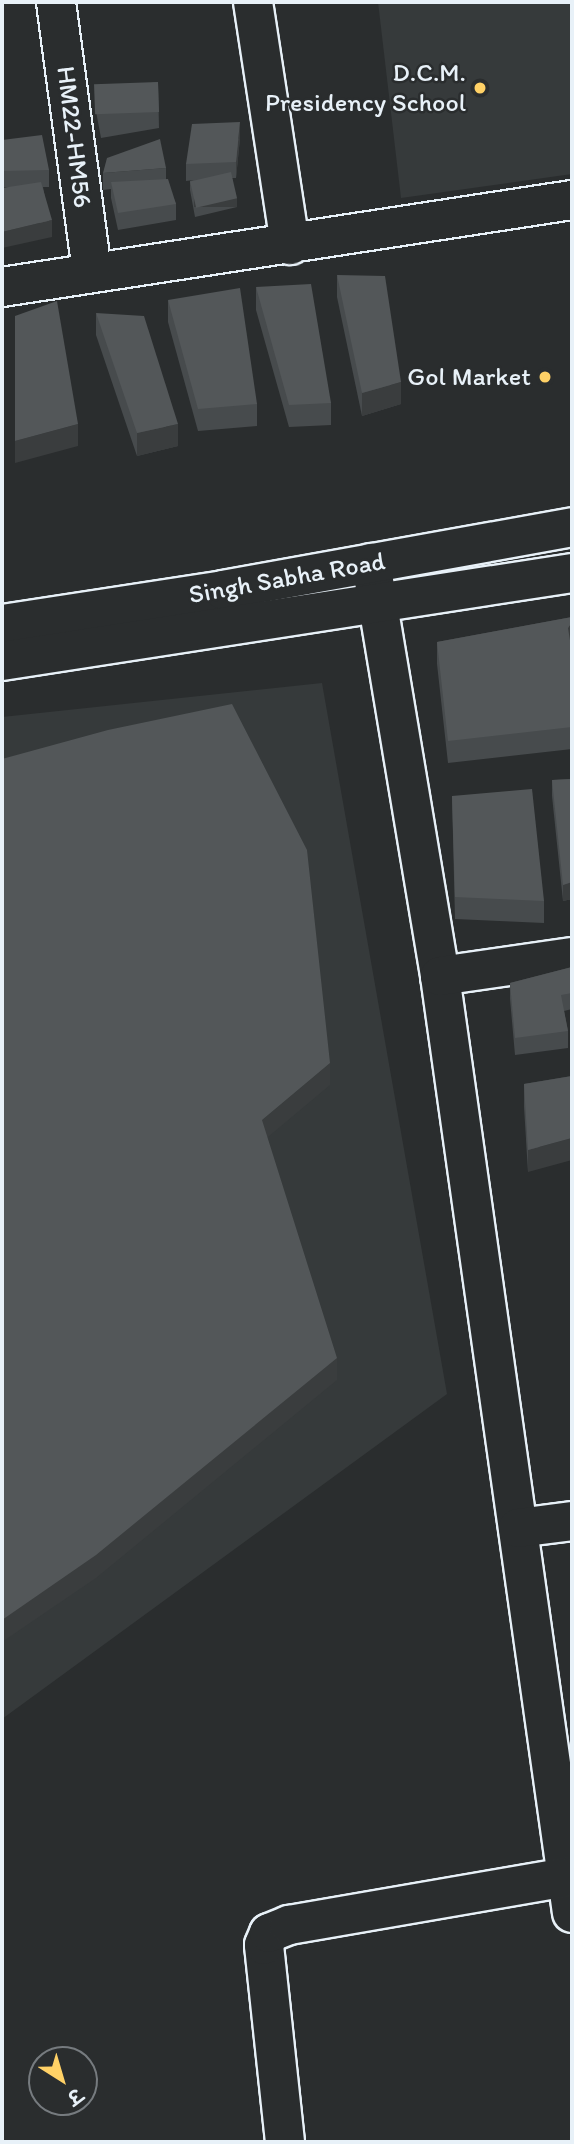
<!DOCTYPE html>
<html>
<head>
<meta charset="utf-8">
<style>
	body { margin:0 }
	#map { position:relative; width:574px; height:2144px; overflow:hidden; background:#2a2d2e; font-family:Itim,"Playpen Sans Deva",sans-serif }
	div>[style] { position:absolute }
	.built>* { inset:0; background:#363a3b }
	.roads { filter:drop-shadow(2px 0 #e8f1f8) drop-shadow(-2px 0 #e8f1f8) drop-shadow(0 2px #e8f1f8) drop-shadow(0 -2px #e8f1f8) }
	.minor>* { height:38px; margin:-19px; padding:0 19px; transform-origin:19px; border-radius:19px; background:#2a2d2e }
	.wall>* { inset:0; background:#474b4d }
	.shaded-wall>* { inset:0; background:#3a3d3e; transform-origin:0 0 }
	.building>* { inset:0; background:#535759; transform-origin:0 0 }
	.dots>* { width:19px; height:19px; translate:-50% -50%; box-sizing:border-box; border:4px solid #2a2d2e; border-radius:50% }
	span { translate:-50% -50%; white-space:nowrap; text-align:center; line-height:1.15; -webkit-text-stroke:5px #2a2d2e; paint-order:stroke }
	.poi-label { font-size:26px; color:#e8f1f8 }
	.right { translate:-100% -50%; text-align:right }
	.street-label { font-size:26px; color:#e8f1f8 }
	.frame { position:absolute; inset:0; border:4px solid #e8f1f8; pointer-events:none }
	.north { position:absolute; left:28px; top:2046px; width:70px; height:70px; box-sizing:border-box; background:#2a2d2e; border:2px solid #767b7f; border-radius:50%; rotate:143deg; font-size:19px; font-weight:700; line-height:28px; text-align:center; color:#e8f1f8 }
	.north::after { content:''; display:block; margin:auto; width:24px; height:32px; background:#ffd166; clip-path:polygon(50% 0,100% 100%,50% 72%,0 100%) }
</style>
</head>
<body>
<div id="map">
	<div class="built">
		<i style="clip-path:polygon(378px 2px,572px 2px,572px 174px,401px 198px)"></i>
		<i style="clip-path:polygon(322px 683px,447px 1394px,2px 1719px,2px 717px)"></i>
	</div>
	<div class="roads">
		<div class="minor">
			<i style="left:56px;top:2px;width:273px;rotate:82.4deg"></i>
			<i style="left:253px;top:2px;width:246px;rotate:81.3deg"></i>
			<i style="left:2px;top:287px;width:577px;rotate:-8.68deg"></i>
			<i style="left:371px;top:563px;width:419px;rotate:80.5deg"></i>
			<i style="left:440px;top:976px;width:946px;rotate:81.98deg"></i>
			<i style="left:2px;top:624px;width:224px;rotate:-8.7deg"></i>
			<i style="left:223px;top:590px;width:355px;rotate:-10.2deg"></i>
			<i style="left:2px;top:661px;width:577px;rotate:-8.78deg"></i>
			<i style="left:440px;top:976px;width:133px;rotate:-8.2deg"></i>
			<i style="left:518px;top:1528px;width:54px;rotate:-7.4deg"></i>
			<i style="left:285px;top:2142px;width:198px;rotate:-96.1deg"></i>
			<i style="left:264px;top:1945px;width:13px;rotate:-67deg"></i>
			<i style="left:269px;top:1933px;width:22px;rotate:-22deg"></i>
			<i style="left:289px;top:1925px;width:282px;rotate:-9.8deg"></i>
		</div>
	</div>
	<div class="wall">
		<i style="clip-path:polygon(158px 82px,159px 128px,101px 138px,95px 106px,95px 90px)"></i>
		<i style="clip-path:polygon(240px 138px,236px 178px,232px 178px,237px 207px,195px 217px,190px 190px,190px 181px,194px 180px,186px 181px,186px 164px)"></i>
		<i style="clip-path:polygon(2px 140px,49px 170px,49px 187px,43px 187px,52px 237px,9px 187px,2px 187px)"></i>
		<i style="clip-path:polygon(166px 168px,166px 179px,176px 204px,176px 220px,118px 230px,111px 198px,111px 189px,103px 190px,103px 173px)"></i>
		<i style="clip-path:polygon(337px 275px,401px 404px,362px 416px,337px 297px)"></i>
		<i style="clip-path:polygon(256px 287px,331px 403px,331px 425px,289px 427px,256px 310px)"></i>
		<i style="clip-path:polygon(168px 300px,257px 404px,257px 426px,198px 431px,168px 322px)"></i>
		<i style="clip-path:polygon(96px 313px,178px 446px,137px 456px,96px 335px)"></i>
		<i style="clip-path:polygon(572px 617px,572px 644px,571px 646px,572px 653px,572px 749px,448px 763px,437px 664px,437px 642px)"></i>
		<i style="clip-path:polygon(572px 779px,572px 899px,563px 901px,552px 796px,552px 780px)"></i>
		<i style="clip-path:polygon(452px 796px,544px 901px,544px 923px,455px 919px)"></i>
		<i style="clip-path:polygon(572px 967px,572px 1009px,564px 1011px,568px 1031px,568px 1048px,515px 1055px,510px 999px,510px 983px)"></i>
		<i style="clip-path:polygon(572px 1076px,528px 1172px,524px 1107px,524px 1084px)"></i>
	</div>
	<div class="shaded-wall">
		<i style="clip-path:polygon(240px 122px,240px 138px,236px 178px,236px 162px)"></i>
		<i style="left:237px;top:198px;width:9px;height:43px;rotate:90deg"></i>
		<i style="clip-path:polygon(52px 220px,52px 237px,2px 248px,2px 232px)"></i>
		<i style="clip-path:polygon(401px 382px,401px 404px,362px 416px,362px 393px)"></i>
		<i style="clip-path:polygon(78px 424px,78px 446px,15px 463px,15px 441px)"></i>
		<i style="clip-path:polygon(178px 424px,178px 446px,137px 456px,137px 433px)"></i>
		<i style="clip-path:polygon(572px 622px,572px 644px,568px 650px,568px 628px)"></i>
		<i style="clip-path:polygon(572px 882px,572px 899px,563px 901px,563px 885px)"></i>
		<i style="clip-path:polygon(330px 1063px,330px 1085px,262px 1142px,262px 1120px)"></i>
		<i style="clip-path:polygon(572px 1138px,572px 1160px,528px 1172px,528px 1150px)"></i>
		<i style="clip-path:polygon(337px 1358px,337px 1380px,96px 1578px,2px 1642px,2px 1620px)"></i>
	</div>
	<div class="building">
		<i style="left:158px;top:82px;width:30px;height:64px;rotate:88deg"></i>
		<i style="clip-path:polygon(240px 122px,236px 162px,186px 164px,192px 124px)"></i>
		<i style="clip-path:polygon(42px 135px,49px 170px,2px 171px,2px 140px)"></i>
		<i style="clip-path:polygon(160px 139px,166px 168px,103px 173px,107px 158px)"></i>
		<i style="left:231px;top:172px;width:27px;height:42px;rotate:77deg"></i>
		<i style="clip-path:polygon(168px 179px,176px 204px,118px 213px,111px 182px)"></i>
		<i style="clip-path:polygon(41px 182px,52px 220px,2px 232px,2px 188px)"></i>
		<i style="clip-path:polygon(337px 275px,385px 276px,401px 382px,362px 393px)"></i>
		<i style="clip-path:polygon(311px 284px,331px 403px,289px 405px,256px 287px)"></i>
		<i style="clip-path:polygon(240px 288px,257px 404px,198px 409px,168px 300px)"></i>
		<i style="clip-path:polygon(57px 301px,78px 424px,15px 441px,15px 316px)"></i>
		<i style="clip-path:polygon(96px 313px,144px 316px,178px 424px,137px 433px)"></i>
		<i style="clip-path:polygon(572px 617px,572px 622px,568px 628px,572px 653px,572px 727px,448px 741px,437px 642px)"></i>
		<i style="clip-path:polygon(232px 704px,307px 850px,330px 1063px,262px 1120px,337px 1358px,96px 1555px,2px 1620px,2px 759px,108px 730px)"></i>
		<i style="clip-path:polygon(572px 779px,572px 882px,563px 885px,552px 780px)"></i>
		<i style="clip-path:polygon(532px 789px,544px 901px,455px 897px,452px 796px)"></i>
		<i style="clip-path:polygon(572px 967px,572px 993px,561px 995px,568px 1031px,515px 1038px,510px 983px)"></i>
		<i style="clip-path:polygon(572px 1076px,572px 1138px,528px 1150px,524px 1084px)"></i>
	</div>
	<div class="dots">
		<i style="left:480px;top:88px;background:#ffd166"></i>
		<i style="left:545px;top:377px;background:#ffd166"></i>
	</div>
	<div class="poi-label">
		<span class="right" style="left:466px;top:88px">D.C.M.<br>Presidency School</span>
		<span class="right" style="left:531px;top:377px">Gol Market</span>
	</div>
	<div class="street-label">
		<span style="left:74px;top:137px;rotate:83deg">HM22-HM56</span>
		<span style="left:287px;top:578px;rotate:-10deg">Singh Sabha Road</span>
	</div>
	<div class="frame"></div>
	<div class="north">उ</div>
</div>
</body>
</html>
